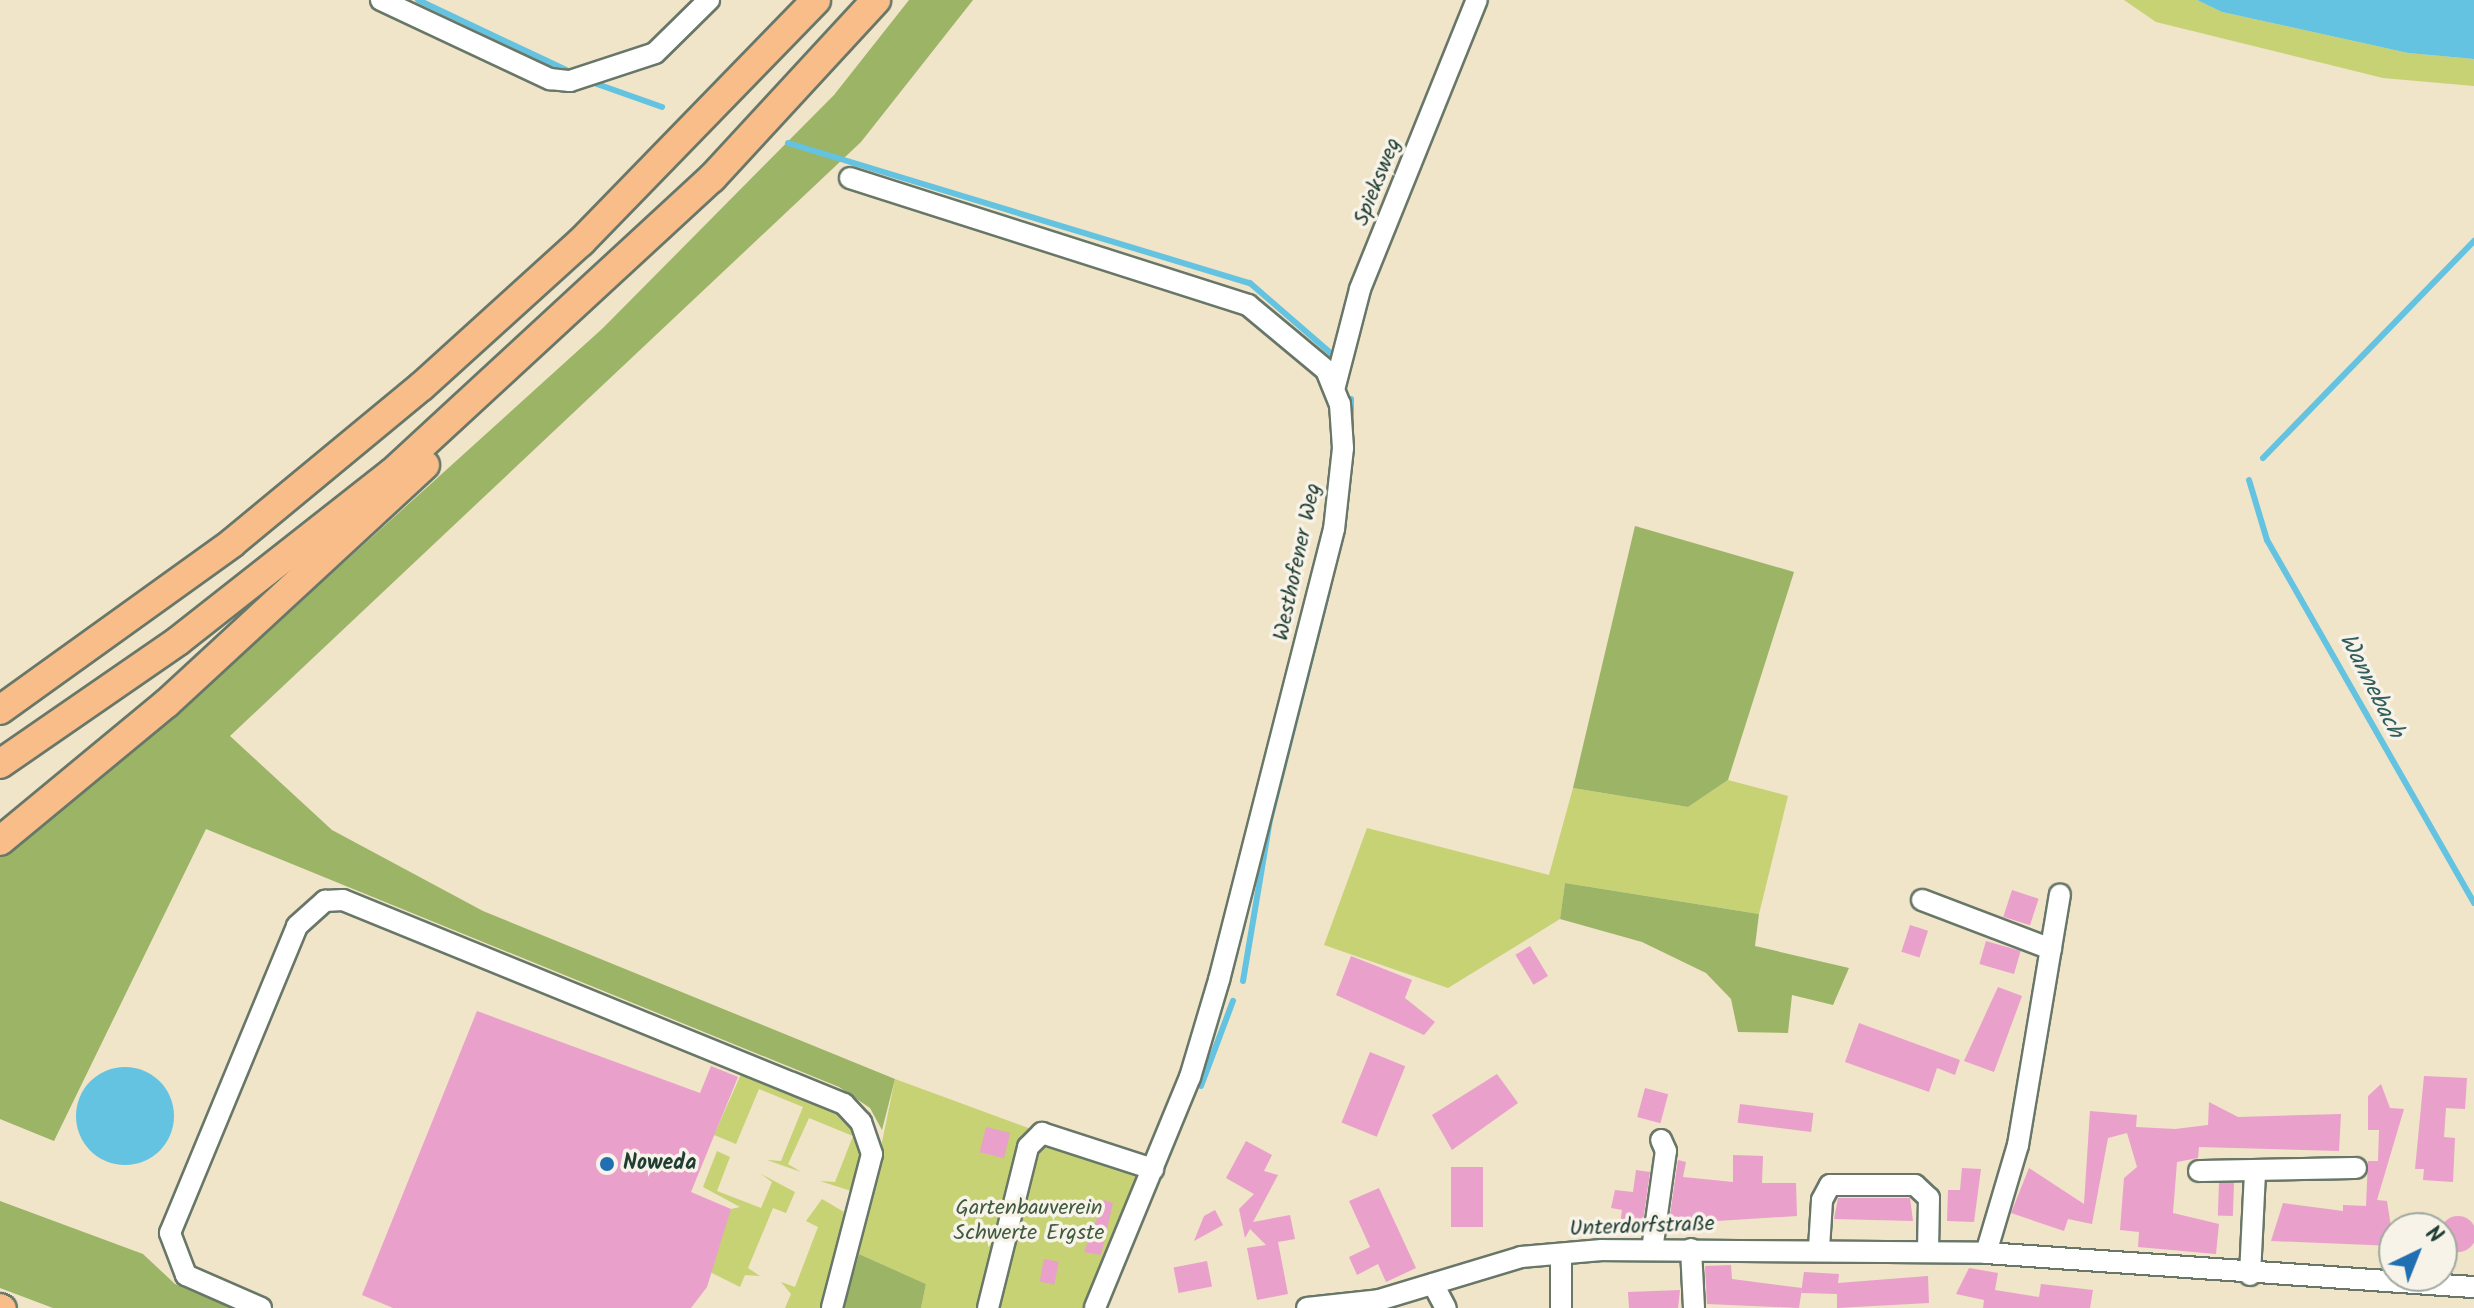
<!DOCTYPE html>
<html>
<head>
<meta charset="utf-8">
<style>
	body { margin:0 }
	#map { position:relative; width:2474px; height:1308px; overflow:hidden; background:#f0e4c9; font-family:Kalam,sans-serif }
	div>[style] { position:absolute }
	.green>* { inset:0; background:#c6d274 }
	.forest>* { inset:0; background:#9cb466 }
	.water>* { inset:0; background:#63c3e1 }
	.round { border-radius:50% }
	.stream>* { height:6px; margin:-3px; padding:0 3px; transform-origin:3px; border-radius:3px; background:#63c3e1 }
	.building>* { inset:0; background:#e9a0cb; transform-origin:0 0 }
	.roads { filter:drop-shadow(2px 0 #687768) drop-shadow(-2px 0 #687768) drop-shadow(0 2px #687768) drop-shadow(0 -2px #687768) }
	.minor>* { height:20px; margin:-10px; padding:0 10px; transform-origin:10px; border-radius:10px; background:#fff }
	.major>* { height:24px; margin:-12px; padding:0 12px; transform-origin:12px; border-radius:12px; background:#f8bd89 }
	.highway>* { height:28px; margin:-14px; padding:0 14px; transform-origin:14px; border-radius:14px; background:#f8bd89 }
	.dots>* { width:22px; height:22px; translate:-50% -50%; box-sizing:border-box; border:4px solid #f7f3e8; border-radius:50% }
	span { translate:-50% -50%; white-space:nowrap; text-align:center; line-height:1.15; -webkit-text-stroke:7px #f7f3e8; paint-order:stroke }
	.street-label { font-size:22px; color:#1f3d34 }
	.poi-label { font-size:22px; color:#1f3d34; font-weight:700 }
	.left { translate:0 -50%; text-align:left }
	.park-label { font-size:22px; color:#405b41 }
	.water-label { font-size:24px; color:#305e5f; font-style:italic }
	.north { position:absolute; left:2378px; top:1212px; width:80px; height:80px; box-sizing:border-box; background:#f7f3e8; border:2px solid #a1aaa0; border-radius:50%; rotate:43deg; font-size:22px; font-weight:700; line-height:32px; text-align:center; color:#1f3d34 }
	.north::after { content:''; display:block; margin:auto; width:28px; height:36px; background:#1f6fb2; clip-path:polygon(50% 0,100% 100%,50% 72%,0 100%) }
</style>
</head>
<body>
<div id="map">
	<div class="green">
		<i style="clip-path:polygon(2124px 0,2197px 0,2222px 12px,2408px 53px,2474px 59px,2474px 86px,2383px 78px,2156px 22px)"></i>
		<i style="clip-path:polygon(1728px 780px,1788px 796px,1759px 914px,1565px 883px,1560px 919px,1448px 988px,1324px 945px,1367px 828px,1549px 875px,1573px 788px,1688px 807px)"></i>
		<i style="clip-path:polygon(742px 1072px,850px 1120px,861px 1150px,851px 1191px,820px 1181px,835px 1182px,853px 1136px,809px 1118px,788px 1164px,801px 1172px,767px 1160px,781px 1161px,803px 1107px,759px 1089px,736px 1144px,714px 1135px)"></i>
		<i style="clip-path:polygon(895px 1079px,1134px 1167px,1140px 1176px,1084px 1308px,921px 1308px,926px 1284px,859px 1254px)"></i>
		<i style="clip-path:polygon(717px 1151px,730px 1157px,717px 1191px,761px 1208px,772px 1182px,761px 1174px,795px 1192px,786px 1213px,773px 1208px,748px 1268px,760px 1276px,745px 1275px,740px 1287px,706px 1270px,731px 1209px,740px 1207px,703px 1187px)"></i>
		<i style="clip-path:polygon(822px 1199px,844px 1212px,821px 1308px,785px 1308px,791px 1294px,781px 1282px,795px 1287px,818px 1227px,806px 1221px)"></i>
	</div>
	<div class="forest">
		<i style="clip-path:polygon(909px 0,973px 0,861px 142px,230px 736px,332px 830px,483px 911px,895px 1079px,882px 1130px,870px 1108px,839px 1087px,206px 829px,54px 1141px,0 1119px,0 853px,203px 690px,603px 328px,834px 95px)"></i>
		<i style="clip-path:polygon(1635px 526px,1794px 572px,1728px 780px,1688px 807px,1573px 788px)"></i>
		<i style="clip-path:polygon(1565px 883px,1759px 914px,1755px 946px,1849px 968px,1833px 1005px,1792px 995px,1788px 1033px,1738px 1032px,1731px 999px,1706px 973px,1642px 942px,1560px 919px)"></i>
		<i style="clip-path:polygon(0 1201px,143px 1254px,175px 1284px,233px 1308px,53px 1308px,0 1288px)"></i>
		<i style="clip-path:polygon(859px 1254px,926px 1284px,921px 1308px,843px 1308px)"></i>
	</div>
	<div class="water">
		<i style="clip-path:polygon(2197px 0,2474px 0,2474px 59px,2408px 53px,2222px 12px)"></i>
		<i class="round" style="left:76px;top:1067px;width:98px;height:98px"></i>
	</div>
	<div class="stream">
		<i style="left:418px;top:0;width:164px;rotate:25.3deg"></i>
		<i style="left:597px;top:84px;width:69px;rotate:19.5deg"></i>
		<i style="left:788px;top:143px;width:483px;rotate:16.9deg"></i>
		<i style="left:1250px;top:283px;width:111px;rotate:41deg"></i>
		<i style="left:1351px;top:399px;width:38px;rotate:90deg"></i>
		<i style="left:2263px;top:458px;width:303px;rotate:-45.8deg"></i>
		<i style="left:2249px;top:480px;width:63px;rotate:73.3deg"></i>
		<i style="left:2267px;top:540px;width:418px;rotate:60.3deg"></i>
		<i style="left:1243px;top:981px;width:163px;rotate:-80.5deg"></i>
		<i style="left:1270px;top:820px;width:241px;rotate:-75.8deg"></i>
		<i style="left:1201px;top:1086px;width:91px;rotate:-69.4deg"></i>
	</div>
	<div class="building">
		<i style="left:2012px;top:890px;width:28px;height:28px;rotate:18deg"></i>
		<i style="left:1910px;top:925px;width:19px;height:28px;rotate:18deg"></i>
		<i style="left:1986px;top:941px;width:36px;height:24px;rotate:16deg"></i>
		<i style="left:1530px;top:946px;width:35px;height:17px;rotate:59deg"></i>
		<i style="clip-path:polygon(1351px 956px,1412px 980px,1405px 998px,1435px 1022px,1424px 1035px,1336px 995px)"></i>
		<i style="clip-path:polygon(1998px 987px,2022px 996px,1994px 1072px,1964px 1061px)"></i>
		<i style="clip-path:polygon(477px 1011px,700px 1093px,711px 1066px,738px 1077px,691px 1192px,731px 1209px,707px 1287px,691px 1308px,393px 1308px,362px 1295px)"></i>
		<i style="clip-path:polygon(1859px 1023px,1960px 1060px,1955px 1075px,1937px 1068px,1929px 1092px,1845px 1062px)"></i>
		<i style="left:1370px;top:1052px;width:38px;height:76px;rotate:22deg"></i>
		<i style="clip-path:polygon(1497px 1074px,1518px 1103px,1452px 1150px,1432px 1115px)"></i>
		<i style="clip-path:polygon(2424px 1076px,2467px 1078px,2465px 1109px,2446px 1108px,2444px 1137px,2455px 1138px,2453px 1182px,2423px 1180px,2424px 1169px,2415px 1169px)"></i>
		<i style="clip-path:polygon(2381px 1084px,2390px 1108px,2404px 1109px,2377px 1200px,2387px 1201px,2394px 1246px,2271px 1241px,2283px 1203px,2343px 1211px,2343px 1205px,2366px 1206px,2368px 1161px,2378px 1161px,2379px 1130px,2368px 1130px,2368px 1096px)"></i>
		<i style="left:1645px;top:1088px;width:24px;height:30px;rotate:15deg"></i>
		<i style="clip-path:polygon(2209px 1102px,2238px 1117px,2341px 1114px,2339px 1151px,2199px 1147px,2198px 1158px,2177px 1162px,2173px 1213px,2219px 1224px,2216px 1254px,2138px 1247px,2139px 1232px,2120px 1230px,2124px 1178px,2137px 1167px,2127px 1133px,2108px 1138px,2092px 1224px,2068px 1219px,2064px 1231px,2011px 1213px,2029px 1168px,2084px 1204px,2090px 1111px,2137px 1115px,2136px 1127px,2175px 1129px,2208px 1125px)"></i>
		<i style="left:1740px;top:1104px;width:74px;height:19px;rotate:7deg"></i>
		<i style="left:986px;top:1127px;width:25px;height:26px;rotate:14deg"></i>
		<i style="clip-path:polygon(1246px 1141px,1272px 1155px,1264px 1171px,1278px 1175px,1253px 1222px,1290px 1215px,1295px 1239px,1278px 1242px,1288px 1294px,1257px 1300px,1247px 1248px,1266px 1245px,1250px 1229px,1245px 1238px,1239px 1209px,1254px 1194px,1226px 1178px)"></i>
		<i style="clip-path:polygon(1733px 1155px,1763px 1156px,1762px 1183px,1796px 1183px,1797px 1216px,1717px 1221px,1716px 1228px,1669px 1222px,1678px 1160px,1686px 1162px,1683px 1177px,1733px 1182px)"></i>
		<i style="left:1451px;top:1167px;width:32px;height:60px"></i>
		<i style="clip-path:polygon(1962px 1168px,1981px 1169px,1974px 1222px,1947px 1221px,1948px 1190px,1960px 1190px)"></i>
		<i style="clip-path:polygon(1636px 1170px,1650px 1172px,1642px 1228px,1620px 1224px,1622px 1210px,1611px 1208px,1615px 1190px,1633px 1192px)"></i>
		<i style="left:2234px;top:1183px;width:33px;height:15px;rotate:92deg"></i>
		<i style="clip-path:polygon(1379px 1188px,1416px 1268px,1386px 1282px,1378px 1264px,1357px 1275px,1349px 1257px,1370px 1247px,1349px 1201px)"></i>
		<i style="clip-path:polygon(1838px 1198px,1910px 1198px,1913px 1221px,1834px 1219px)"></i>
		<i style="clip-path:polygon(1104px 1200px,1113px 1203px,1101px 1255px,1084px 1252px)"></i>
		<i style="clip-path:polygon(1215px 1210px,1223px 1225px,1194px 1241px,1204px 1216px)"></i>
		<i class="round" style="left:2440px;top:1216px;width:36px;height:36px"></i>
		<i style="left:1044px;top:1259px;width:15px;height:23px;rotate:11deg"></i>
		<i style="left:1207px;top:1261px;width:26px;height:34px;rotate:79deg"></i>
		<i style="clip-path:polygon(1731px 1265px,1732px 1279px,1802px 1288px,1799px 1308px,1707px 1304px,1705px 1266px)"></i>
		<i style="clip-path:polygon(1969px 1268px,1998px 1273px,1995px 1290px,2039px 1297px,2041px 1284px,2093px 1290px,2090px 1308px,1983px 1308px,1984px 1300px,1956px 1294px)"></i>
		<i style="clip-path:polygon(1804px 1272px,1839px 1274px,1838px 1283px,1928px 1276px,1929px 1303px,1837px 1308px,1837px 1294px,1801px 1293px)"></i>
		<i style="clip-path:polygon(1680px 1290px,1678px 1308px,1629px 1308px,1628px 1292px)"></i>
	</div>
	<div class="roads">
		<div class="minor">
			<i style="left:381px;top:0;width:187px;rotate:25.1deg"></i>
			<i style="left:550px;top:79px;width:20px;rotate:6deg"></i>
			<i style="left:570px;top:81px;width:89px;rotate:-18.2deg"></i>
			<i style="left:655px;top:53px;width:76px;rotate:-44.5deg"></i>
			<i style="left:850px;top:178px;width:418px;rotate:17.7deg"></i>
			<i style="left:1248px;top:305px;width:102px;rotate:39.8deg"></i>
			<i style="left:1326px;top:370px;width:37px;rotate:68deg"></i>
			<i style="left:1340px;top:404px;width:44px;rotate:86.1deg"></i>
			<i style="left:1343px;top:448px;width:81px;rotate:96.3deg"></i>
			<i style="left:1334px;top:529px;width:465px;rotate:104.3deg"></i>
			<i style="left:1219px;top:980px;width:101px;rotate:106.6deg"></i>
			<i style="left:1190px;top:1077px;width:250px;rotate:112.4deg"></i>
			<i style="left:1335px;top:386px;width:100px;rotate:-75.5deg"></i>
			<i style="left:1360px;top:289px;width:312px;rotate:-68deg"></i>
			<i style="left:1922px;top:900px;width:138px;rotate:20.8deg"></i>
			<i style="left:2199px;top:1171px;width:157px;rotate:-1.1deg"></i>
			<i style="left:1819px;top:1248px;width:48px;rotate:-86.4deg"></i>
			<i style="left:1822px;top:1200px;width:17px;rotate:-62deg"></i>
			<i style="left:1830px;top:1185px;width:85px"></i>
			<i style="left:1915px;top:1185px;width:19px;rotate:43deg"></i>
			<i style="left:1929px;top:1198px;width:53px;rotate:91.1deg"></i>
			<i style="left:1691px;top:1249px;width:59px;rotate:87.1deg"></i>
			<i style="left:1652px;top:1250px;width:100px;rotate:-82deg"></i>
			<i style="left:1666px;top:1151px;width:12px;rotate:-114deg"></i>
			<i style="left:1986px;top:1253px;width:113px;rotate:-73.5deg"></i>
			<i style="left:2018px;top:1145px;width:254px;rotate:-80.5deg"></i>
			<i style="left:2250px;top:1275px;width:101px;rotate:-87.2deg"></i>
			<i style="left:1433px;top:1284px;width:27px;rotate:62deg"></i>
			<i style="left:261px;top:1308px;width:82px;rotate:-156.3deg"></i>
			<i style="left:186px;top:1275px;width:45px;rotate:-110.9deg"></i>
			<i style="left:170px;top:1233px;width:332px;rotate:-67.5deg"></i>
			<i style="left:297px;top:926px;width:38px;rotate:-42deg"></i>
			<i style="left:325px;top:901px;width:18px;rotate:-3deg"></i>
			<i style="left:343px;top:900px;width:541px;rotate:22.16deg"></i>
			<i style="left:844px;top:1104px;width:25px;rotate:47deg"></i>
			<i style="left:861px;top:1122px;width:34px;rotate:71deg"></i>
			<i style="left:872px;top:1154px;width:159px;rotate:104.6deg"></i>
			<i style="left:988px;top:1308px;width:166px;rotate:-76deg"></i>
			<i style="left:1028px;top:1147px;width:20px;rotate:-45deg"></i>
			<i style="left:1042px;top:1133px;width:117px;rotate:18deg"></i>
			<i style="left:1307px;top:1308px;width:72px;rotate:-6.3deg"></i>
			<i style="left:1379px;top:1300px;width:148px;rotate:-16.8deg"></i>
			<i style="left:1521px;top:1257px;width:81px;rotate:-4.9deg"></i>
			<i style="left:1602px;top:1250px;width:384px;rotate:0.4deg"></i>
			<i style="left:1986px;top:1253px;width:489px;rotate:4deg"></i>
			<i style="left:1561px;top:1308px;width:54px;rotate:-90deg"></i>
		</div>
		<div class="major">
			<i style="left:0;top:1306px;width:4px;rotate:27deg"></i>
		</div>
		<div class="highway">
			<i style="left:0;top:710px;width:286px;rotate:-35.7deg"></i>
			<i style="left:232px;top:543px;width:246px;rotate:-39.6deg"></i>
			<i style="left:422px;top:386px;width:215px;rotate:-42.2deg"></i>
			<i style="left:581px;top:242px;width:337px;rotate:-45.8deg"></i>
			<i style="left:0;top:764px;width:216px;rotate:-34.6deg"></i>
			<i style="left:178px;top:641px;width:273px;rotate:-38.2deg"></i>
			<i style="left:393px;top:472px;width:434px;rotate:-42.7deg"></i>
			<i style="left:712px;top:178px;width:242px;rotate:-47.3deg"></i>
			<i style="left:0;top:841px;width:217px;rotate:-39.6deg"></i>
			<i style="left:167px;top:703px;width:351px;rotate:-42.7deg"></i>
		</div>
	</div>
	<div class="dots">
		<i style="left:607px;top:1164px;background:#1f6fb2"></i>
	</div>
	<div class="street-label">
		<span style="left:1378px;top:182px;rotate:-68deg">Spieksweg</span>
		<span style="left:1298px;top:562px;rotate:-78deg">Westhofener Weg</span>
		<span style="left:1642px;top:1227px;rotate:-2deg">Unterdorfstraße</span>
	</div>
	<div class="poi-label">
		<span class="left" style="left:623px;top:1164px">Noweda</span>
	</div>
	<div class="park-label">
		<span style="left:1029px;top:1221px">Gartenbauverein<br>Schwerte Ergste</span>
	</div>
	<div class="water-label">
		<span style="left:2371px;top:686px;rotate:63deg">Wannebach</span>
	</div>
	<div class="north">N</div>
</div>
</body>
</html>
